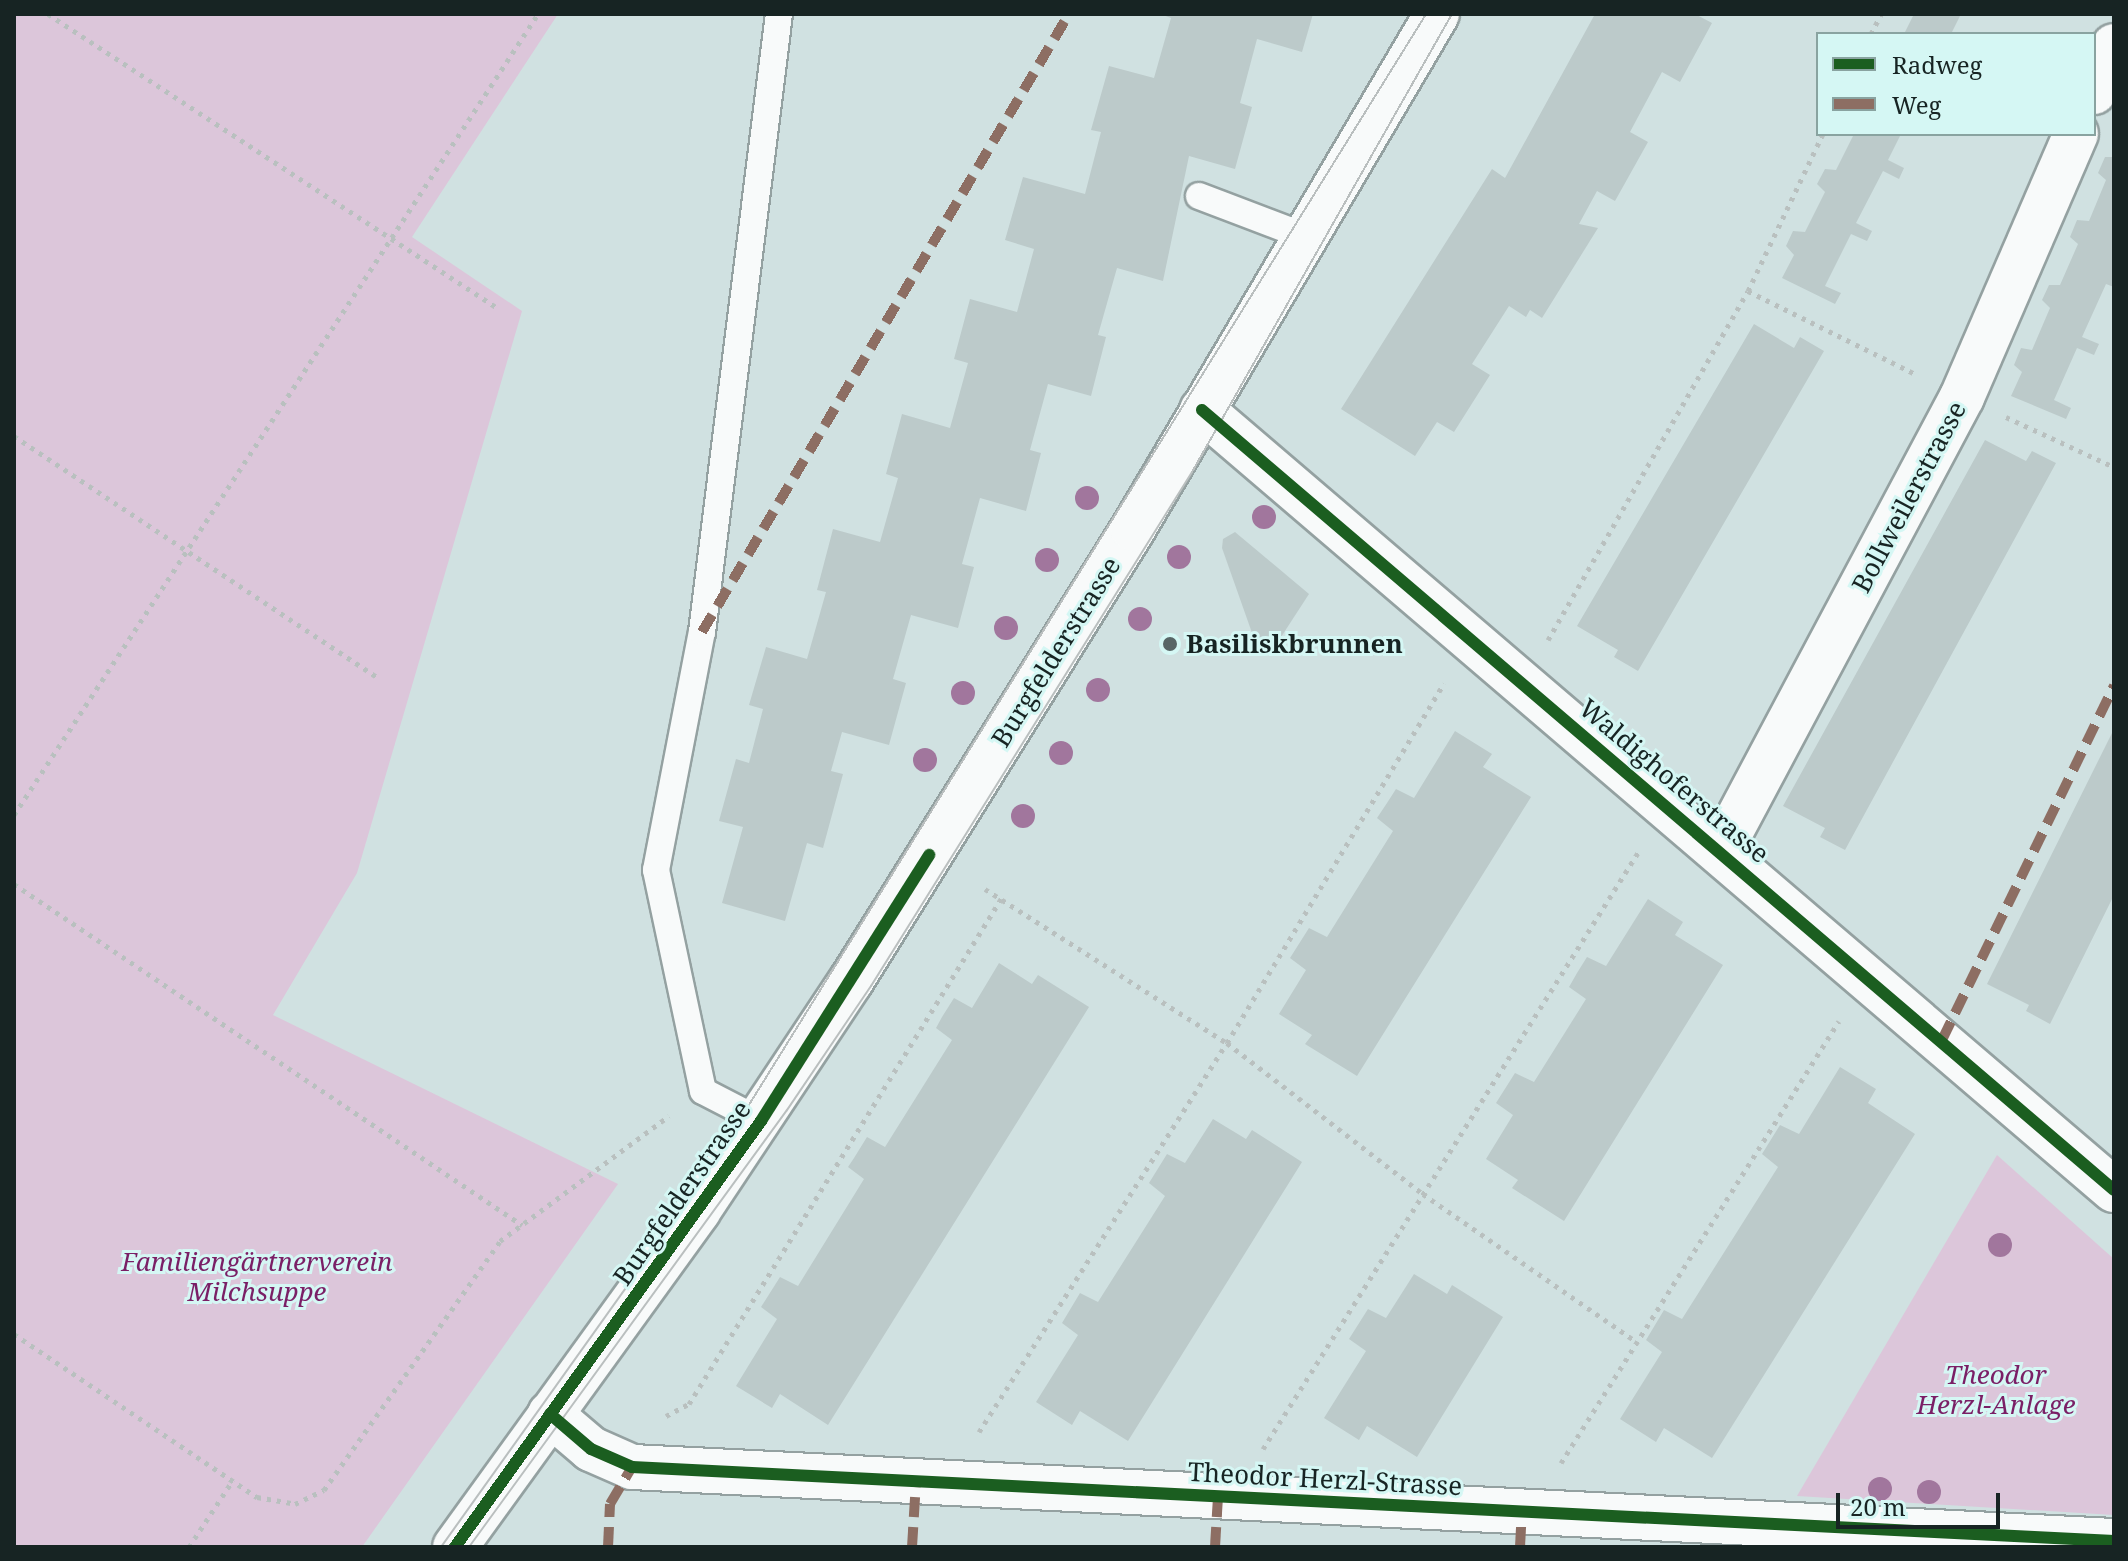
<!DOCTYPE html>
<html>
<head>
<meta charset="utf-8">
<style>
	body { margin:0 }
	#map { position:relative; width:2128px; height:1561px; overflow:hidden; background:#d0e1e1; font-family:"Noto Serif",serif }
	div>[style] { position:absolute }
	.green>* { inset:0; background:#dcc6da }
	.building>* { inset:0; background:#bccaca }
	.path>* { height:5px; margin-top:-2.5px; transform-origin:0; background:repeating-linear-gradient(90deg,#b9c0bf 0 4px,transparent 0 10px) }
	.roads { filter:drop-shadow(2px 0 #94a1a1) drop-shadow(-2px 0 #94a1a1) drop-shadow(0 2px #94a1a1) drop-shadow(0 -2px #94a1a1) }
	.lane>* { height:26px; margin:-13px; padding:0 13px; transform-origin:13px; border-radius:13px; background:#f8fafa }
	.street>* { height:44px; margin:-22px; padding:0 22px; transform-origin:22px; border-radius:22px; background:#f8fafa }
	.secondary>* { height:44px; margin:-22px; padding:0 22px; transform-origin:22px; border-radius:22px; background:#f8fafa }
	.tram>* { height:2px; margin:-1px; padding:0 1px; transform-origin:1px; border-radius:1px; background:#babfbf }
	.quiet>* { height:10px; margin-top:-5px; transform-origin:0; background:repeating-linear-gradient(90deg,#8d6e63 0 20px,transparent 0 30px) }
	.cycleway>* { height:12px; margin:-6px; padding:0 6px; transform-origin:6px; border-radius:6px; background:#1b5e20 }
	.trees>* { width:24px; height:24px; margin:-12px; border-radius:50%; background:#a1769d }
	.dots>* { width:22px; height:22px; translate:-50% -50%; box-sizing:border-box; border:4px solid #d5f7f4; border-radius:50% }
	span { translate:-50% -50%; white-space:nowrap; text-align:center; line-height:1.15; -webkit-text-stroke:6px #d5f7f4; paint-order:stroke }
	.street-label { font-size:26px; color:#172423 }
	.poi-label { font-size:26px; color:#172423; font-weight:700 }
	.left { translate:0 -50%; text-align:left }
	.park-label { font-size:26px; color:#7a1f66; font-style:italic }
	.frame { position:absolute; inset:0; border:16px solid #172423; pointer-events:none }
	.legend { position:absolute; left:1816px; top:32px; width:280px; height:104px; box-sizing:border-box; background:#d5f7f4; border:2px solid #89a3a0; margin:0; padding:10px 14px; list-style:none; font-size:24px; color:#172423 }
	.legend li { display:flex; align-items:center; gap:16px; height:40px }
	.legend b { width:40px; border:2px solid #89a3a0 }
	.scale { position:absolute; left:1836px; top:1493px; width:164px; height:36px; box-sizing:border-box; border:4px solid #172423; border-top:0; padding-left:10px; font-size:24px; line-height:28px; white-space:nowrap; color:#172423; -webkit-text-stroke:6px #d5f7f4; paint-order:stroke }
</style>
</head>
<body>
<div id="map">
	<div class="green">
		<i style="clip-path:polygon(14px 14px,558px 14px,412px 237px,522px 311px,357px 873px,273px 1015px,618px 1184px,362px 1547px,14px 1547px)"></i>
		<i style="clip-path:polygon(1997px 1155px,2114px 1259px,2114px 1515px,1797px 1496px)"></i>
	</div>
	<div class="building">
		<i style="clip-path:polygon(1160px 14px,1313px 14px,1302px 52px,1257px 39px,1240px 103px,1252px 107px,1235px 169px,1189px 156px,1163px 281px,1117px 268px,1098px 335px,1106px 337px,1091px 396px,1048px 384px,1030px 450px,1041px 453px,1026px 511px,980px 498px,962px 564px,974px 567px,958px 628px,911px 615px,893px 679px,906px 683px,889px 745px,842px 732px,831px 771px,843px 774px,823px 848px,807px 843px,785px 921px,722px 903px,743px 827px,719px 821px,736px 759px,749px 763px,763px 709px,749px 705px,766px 647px,807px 659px,826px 592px,817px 590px,833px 529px,880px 542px,898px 478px,886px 474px,902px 414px,950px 428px,968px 363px,954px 359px,970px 299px,1017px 312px,1034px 249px,1005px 240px,1023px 177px,1085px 194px,1101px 132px,1091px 130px,1109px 66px,1154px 78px,1171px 18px)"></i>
		<i style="clip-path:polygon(1595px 14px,1695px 14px,1712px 23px,1680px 82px,1662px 72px,1630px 132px,1648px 142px,1615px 201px,1597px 191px,1579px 224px,1598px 228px,1542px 318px,1530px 310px,1526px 317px,1509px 306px,1472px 364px,1490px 375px,1454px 432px,1437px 422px,1415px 456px,1341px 409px,1492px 169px,1505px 178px)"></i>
		<i style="clip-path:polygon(1914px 14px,1961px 14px,1951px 34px,1904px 34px)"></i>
		<i style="clip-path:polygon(1854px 134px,1901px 134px,1888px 160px,1904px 168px,1899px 179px,1883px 171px,1856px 223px,1872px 231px,1867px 241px,1851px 234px,1825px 286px,1841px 293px,1835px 304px,1782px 278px,1794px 255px,1786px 246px,1793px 231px,1805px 232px,1825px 192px,1817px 184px,1825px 169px,1836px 170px)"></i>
		<i style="clip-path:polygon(2105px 157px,2114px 157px,2114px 287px,2106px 284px,2082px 337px,2099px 344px,2094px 355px,2077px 348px,2054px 400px,2071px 408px,2066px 419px,2011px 396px,2022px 372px,2014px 365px,2021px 348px,2032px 350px,2050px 308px,2042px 300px,2049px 285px,2060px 285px,2078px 244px,2070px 237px,2077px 220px,2089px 221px,2106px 180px,2098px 173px)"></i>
		<i style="clip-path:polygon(1754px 324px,1794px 348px,1800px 337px,1824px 351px,1638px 671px,1614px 657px,1618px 650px,1577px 626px)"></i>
		<i style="clip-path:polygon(1985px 440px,2026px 461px,2032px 451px,2056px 463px,1845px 850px,1820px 837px,1825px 828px,1783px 806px)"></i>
		<i style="clip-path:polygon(1235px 532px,1309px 594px,1270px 654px,1257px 647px,1222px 548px,1223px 539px)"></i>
		<i style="clip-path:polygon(2114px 729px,2114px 895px,2050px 1024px,2026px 1011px,2029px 1005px,1987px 984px)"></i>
		<i style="clip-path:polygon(1455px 731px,1492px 754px,1483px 767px,1531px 797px,1357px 1076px,1305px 1044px,1312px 1035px,1279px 1014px,1306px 970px,1290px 958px,1309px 928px,1327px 937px,1393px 831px,1377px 818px,1387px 803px,1396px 789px,1414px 798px)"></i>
		<i style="clip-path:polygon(1648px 899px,1683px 922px,1675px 935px,1723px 965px,1564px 1221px,1512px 1188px,1518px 1180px,1486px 1159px,1513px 1115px,1496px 1103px,1515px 1073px,1534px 1082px,1586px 999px,1569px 987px,1577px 973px,1587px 957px,1606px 966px)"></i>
		<i style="clip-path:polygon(999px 963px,1032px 984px,1038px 975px,1089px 1007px,828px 1425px,780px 1394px,772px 1408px,736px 1386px,777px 1319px,761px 1307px,780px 1277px,798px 1286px,864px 1179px,848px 1167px,854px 1158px,867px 1137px,885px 1147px,952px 1040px,936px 1028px,942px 1017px,954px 998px,972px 1008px)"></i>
		<i style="clip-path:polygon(1840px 1067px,1876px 1089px,1868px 1103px,1915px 1134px,1712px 1458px,1664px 1428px,1656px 1442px,1620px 1419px,1662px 1352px,1646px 1340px,1664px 1310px,1682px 1319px,1778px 1167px,1762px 1154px,1780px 1125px,1799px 1134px)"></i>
		<i style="clip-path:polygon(1213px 1119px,1246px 1139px,1252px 1130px,1302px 1162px,1128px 1441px,1080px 1411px,1072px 1425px,1036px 1402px,1078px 1335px,1062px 1323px,1080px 1293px,1098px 1302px,1165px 1196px,1149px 1183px,1167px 1154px,1185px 1163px)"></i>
		<i style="clip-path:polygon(1414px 1274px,1447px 1294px,1452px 1285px,1503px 1317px,1417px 1457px,1367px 1426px,1359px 1440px,1324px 1418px,1366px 1351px,1349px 1339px,1368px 1309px,1386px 1318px)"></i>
	</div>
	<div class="path">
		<i style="left:48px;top:14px;width:535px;rotate:33.19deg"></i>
		<i style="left:1871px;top:34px;width:22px;rotate:-63deg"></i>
		<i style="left:1748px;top:291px;width:189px;rotate:26.4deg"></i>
		<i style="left:2006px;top:417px;width:119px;rotate:24.8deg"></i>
		<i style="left:14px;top:436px;width:439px;rotate:33.6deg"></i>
		<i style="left:1548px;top:640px;width:402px;rotate:-60.2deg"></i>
		<i style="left:1748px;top:291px;width:174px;rotate:-64.5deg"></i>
		<i style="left:14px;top:815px;width:957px;rotate:-56.81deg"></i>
		<i style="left:14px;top:884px;width:612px;rotate:33.87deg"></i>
		<i style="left:985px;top:889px;width:287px;rotate:32.5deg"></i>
		<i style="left:1227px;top:1043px;width:247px;rotate:37.6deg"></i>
		<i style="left:1423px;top:1194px;width:260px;rotate:34.7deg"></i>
		<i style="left:14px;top:1334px;width:293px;rotate:33.9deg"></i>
		<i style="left:257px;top:1497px;width:39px;rotate:10deg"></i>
		<i style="left:295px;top:1504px;width:32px;rotate:-26deg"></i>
		<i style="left:324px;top:1490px;width:305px;rotate:-54.7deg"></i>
		<i style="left:500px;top:1241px;width:210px;rotate:-36.5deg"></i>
		<i style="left:666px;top:1416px;width:26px;rotate:-28deg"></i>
		<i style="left:689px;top:1404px;width:594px;rotate:-58.29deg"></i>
		<i style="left:979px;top:1432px;width:461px;rotate:-57.5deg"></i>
		<i style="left:1227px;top:1043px;width:420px;rotate:-58.9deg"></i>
		<i style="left:1263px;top:1449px;width:706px;rotate:-57.84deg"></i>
		<i style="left:1561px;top:1463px;width:522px;rotate:-57.83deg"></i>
		<i style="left:189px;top:1547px;width:80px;rotate:-56.7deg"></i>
	</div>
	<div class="roads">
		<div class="lane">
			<i style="left:1199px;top:196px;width:116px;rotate:20.8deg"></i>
			<i style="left:761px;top:1121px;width:65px;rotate:-152.7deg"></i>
			<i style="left:703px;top:1091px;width:226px;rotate:-102deg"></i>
			<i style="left:656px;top:870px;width:242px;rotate:-79.1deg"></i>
			<i style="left:702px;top:632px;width:623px;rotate:-82.9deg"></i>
		</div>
		<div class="street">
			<i style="left:2094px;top:92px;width:50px;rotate:-66.5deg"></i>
			<i style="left:1202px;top:410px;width:1200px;rotate:40.54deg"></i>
			<i style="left:1721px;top:850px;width:513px;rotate:-61.99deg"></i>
			<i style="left:1962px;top:397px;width:287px;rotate:-66.6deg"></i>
			<i style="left:550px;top:1414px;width:54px;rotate:40.5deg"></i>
			<i style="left:591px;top:1449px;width:45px;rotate:23.7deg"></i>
			<i style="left:632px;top:1467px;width:1484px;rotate:2.86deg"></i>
		</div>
		<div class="secondary">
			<i style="left:455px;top:1547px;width:415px;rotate:-54.1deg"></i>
			<i style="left:698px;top:1211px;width:276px;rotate:-56.4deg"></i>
			<i style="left:851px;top:981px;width:533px;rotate:-58.04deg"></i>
			<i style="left:1133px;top:529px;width:598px;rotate:-59.45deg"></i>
		</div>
	</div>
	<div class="tram">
		<i style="left:441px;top:1547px;width:442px;rotate:-54.5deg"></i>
		<i style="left:698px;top:1187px;width:1381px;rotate:-58.17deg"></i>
		<i style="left:469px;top:1547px;width:540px;rotate:-53.96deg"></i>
		<i style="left:787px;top:1110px;width:150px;rotate:-55.9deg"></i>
		<i style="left:871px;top:986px;width:606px;rotate:-58.01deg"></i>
		<i style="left:1192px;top:472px;width:527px;rotate:-60.42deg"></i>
	</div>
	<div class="quiet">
		<i style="left:702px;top:632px;width:719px;rotate:-59.3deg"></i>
		<i style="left:1942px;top:1040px;width:394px;rotate:-64.1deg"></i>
		<i style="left:608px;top:1547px;width:43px;rotate:-87.3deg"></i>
		<i style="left:610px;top:1504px;width:43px;rotate:-59.3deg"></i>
		<i style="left:912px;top:1547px;width:65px;rotate:-86.5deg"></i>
		<i style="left:1215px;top:1547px;width:51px;rotate:-86.6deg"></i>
		<i style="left:1520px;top:1547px;width:37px;rotate:-87deg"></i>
	</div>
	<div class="cycleway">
		<i style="left:1202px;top:410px;width:1200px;rotate:40.54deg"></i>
		<i style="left:550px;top:1414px;width:54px;rotate:40.5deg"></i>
		<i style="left:591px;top:1449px;width:45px;rotate:23.7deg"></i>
		<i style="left:632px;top:1467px;width:1484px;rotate:2.86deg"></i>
		<i style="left:455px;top:1547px;width:525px;rotate:-54.31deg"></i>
		<i style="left:761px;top:1121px;width:315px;rotate:-57.7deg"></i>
	</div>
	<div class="trees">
		<i style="left:1087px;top:498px"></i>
		<i style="left:1264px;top:517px"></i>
		<i style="left:1179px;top:557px"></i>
		<i style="left:1047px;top:560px"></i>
		<i style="left:1140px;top:619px"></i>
		<i style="left:1006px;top:628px"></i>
		<i style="left:1098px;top:690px"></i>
		<i style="left:963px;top:693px"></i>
		<i style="left:1061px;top:753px"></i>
		<i style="left:925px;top:760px"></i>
		<i style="left:1023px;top:816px"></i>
		<i style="left:2000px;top:1245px"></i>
		<i style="left:1880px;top:1489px"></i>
		<i style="left:1929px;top:1492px"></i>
	</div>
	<div class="dots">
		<i style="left:1170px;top:644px;background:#586666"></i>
	</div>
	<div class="street-label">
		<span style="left:1909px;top:497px;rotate:-62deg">Bollweilerstrasse</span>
		<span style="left:1056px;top:652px;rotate:-58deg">Burgfelderstrasse</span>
		<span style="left:1674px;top:781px;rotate:40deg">Waldighoferstrasse</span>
		<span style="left:682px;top:1193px;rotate:-55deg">Burgfelderstrasse</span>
		<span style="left:1325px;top:1479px;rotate:3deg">Theodor Herzl-Strasse</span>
	</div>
	<div class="poi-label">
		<span class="left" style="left:1186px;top:644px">Basiliskbrunnen</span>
	</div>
	<div class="park-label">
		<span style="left:257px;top:1277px">Familiengärtnerverein<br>Milchsuppe</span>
		<span style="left:1996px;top:1390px">Theodor<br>Herzl-Anlage</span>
	</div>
	<div class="frame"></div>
	<ul class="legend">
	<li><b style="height:10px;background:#1b5e20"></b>Radweg</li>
	<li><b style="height:10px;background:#8d6e63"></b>Weg</li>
	</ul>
	<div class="scale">20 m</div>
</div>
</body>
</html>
